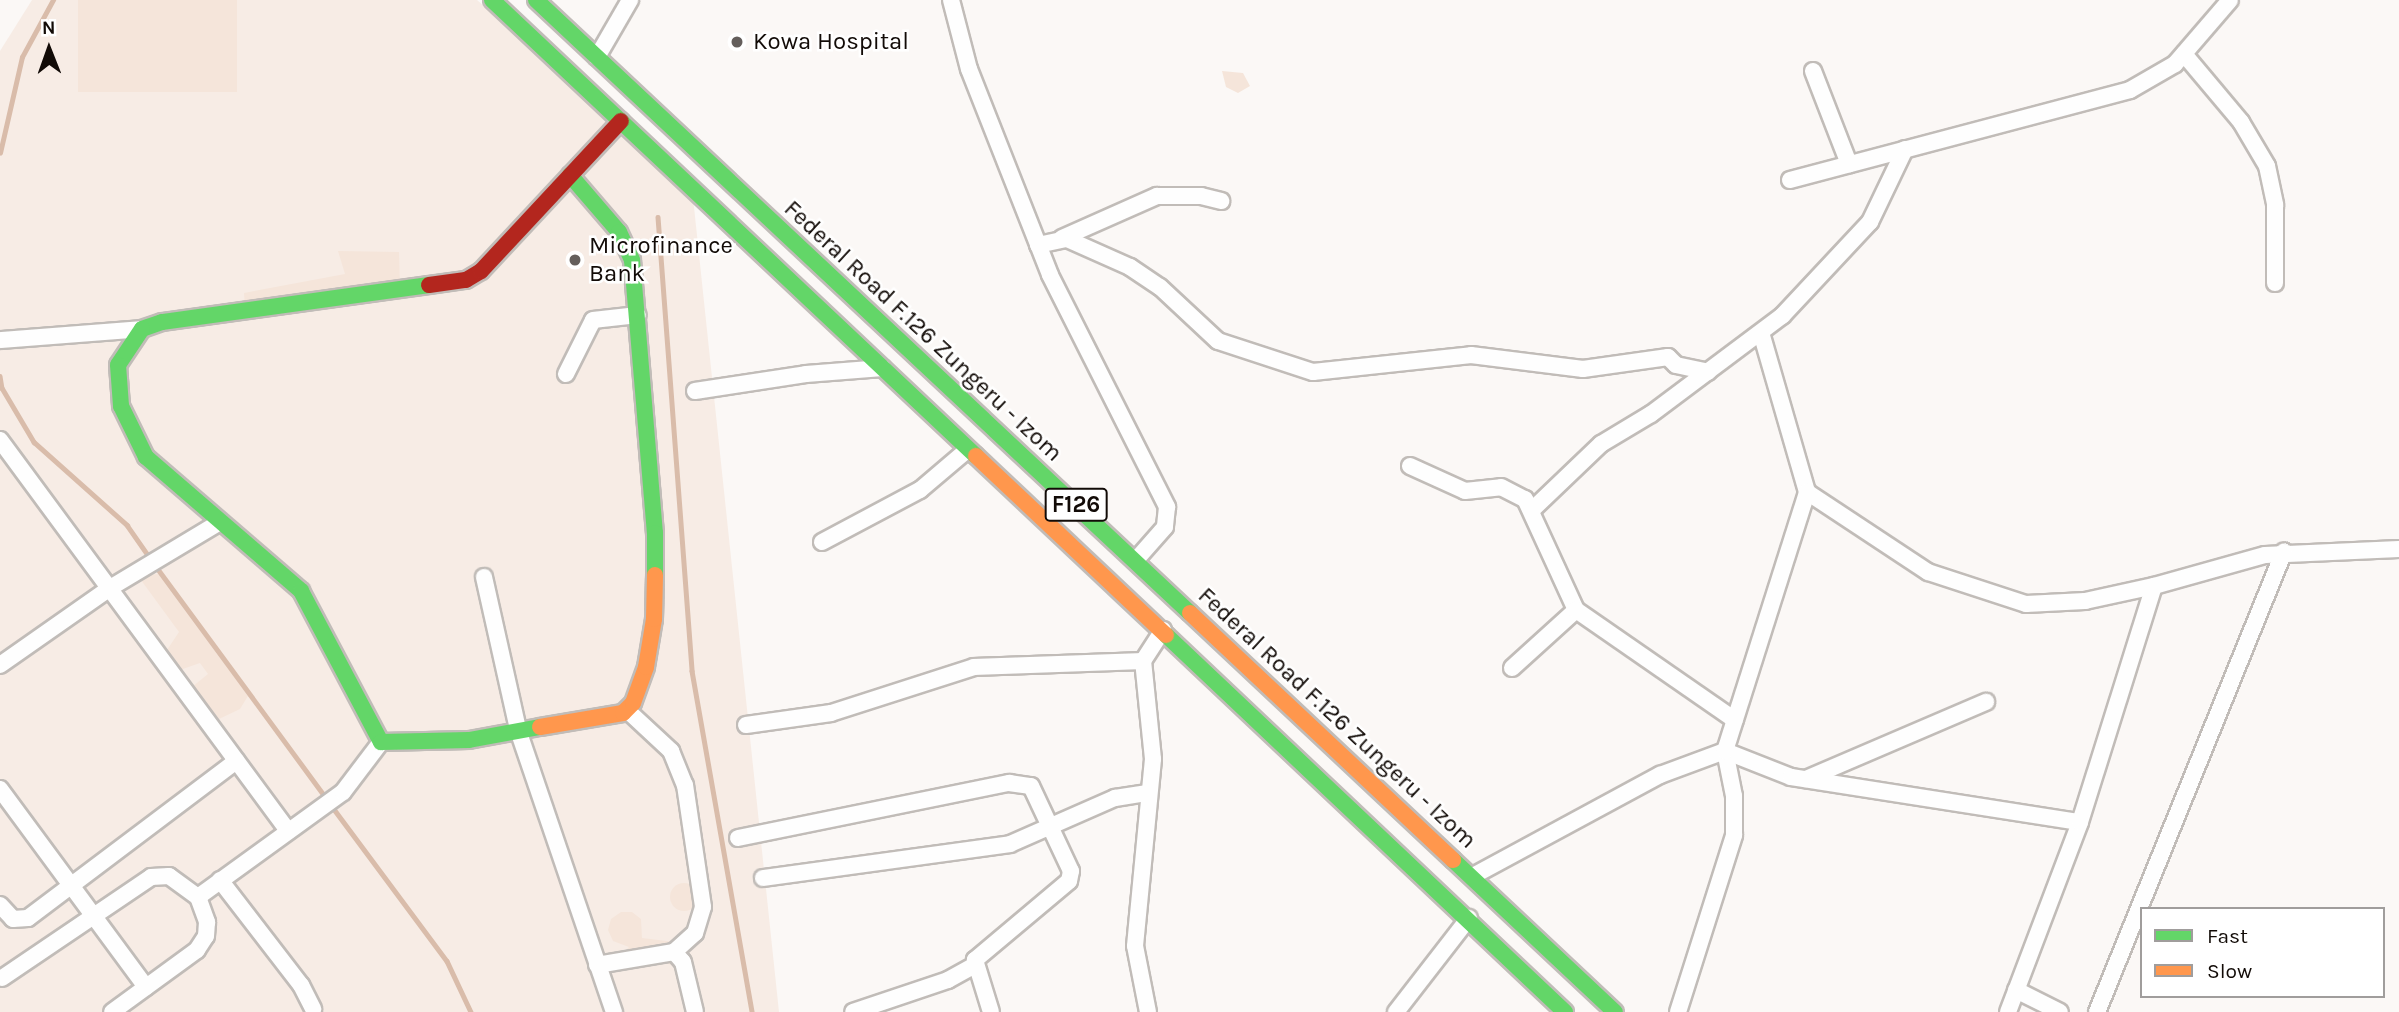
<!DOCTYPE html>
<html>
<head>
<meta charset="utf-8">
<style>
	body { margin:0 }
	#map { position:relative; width:2399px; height:1012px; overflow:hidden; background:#fbf8f6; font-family:Karla,sans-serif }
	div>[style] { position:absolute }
	.built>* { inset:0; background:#f7ece5 }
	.green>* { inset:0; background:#f5e5da; transform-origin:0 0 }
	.round { border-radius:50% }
	.stream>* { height:4.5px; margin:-2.25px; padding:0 2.25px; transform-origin:2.25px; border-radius:2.25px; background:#d9bcaa }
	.roads { filter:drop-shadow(2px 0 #c1bcb8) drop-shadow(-2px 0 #c1bcb8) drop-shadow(0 2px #c1bcb8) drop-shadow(0 -2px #c1bcb8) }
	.street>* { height:16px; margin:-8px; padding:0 8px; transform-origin:8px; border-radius:8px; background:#fefefe }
	.fast>* { height:16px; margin:-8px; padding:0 8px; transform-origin:8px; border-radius:8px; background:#63d668 }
	.slow>* { height:16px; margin:-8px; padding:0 8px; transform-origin:8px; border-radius:8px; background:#ff974d }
	.jam>* { height:16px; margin:-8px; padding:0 8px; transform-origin:8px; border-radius:8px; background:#b3261e }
	.dots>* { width:19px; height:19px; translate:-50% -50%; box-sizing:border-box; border:4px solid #fff; border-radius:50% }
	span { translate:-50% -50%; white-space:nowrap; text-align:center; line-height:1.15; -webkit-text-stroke:5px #fff; paint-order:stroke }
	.shield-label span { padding:2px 5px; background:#fff; border:2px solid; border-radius:5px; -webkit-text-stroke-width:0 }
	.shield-label { font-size:23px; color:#120b07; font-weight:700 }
	.poi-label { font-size:24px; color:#120b07 }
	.left { translate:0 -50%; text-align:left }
	.street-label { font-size:24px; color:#120b07 }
	.legend { position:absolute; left:2140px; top:907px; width:245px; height:91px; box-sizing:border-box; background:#fff; border:2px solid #a09d9c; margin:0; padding:9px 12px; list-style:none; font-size:21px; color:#120b07 }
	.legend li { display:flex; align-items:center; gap:14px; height:35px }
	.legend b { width:35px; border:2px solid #a09d9c }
	.north { position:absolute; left:14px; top:14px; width:70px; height:70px; -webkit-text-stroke:5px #fff; paint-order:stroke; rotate:359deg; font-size:19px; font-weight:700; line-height:28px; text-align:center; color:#120b07 }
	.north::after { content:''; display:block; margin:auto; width:24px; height:32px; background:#120b07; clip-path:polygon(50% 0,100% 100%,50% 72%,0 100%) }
</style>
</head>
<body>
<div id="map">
	<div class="built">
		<i style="clip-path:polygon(32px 0,477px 0,692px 188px,779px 1012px,0 1012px,0 51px)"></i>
	</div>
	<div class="green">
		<i style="left:78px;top:0;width:159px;height:92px"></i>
		<i style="clip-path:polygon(1222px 71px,1243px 73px,1250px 86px,1238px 93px,1226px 87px)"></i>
		<i style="clip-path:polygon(338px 251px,399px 252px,400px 286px,245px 307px,244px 293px,345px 274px)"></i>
		<i style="clip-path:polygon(158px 574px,248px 696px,240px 709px,219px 719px,192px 687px,208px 674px,200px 663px,177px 671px,165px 653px,179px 632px,138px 576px)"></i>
		<i class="round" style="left:670px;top:883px;width:28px;height:28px"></i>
		<i style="clip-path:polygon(621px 912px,632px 912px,641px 919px,642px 938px,675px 942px,685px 956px,673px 965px,622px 955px,629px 947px,613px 941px,608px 930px,611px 919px)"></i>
	</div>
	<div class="stream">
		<i style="left:0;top:153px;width:98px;rotate:-77.1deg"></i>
		<i style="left:22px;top:57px;width:65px;rotate:-61.5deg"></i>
		<i style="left:658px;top:217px;width:455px;rotate:85.7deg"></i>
		<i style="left:692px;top:671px;width:346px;rotate:80deg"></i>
		<i style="left:0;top:376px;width:12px;rotate:81deg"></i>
		<i style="left:2px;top:388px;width:63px;rotate:59.3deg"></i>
		<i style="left:34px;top:442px;width:125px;rotate:41.7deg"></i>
		<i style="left:127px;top:525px;width:40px;rotate:55.1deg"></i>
		<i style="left:155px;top:565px;width:289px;rotate:53.7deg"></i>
		<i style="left:331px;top:805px;width:194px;rotate:53.4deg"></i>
		<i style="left:447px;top:961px;width:56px;rotate:64.8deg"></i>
	</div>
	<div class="roads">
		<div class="street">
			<i style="left:951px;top:0;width:71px;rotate:75.4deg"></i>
			<i style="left:969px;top:69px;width:221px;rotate:68.5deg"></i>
			<i style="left:1050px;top:275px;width:260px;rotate:63.2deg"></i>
			<i style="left:1167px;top:507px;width:20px;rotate:96deg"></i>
			<i style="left:1165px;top:527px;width:45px;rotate:131.4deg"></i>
			<i style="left:2184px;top:54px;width:89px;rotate:50deg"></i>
			<i style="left:2241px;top:122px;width:51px;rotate:59.4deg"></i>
			<i style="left:2267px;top:166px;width:40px;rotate:78deg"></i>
			<i style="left:2275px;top:205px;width:78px;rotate:90deg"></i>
			<i style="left:597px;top:57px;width:66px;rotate:-59.9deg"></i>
			<i style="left:1813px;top:71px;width:100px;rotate:68.8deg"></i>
			<i style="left:1790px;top:180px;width:352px;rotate:-14.8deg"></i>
			<i style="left:2130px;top:90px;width:52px;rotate:-30deg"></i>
			<i style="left:2175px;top:64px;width:84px;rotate:-49.3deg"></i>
			<i style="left:1062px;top:238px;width:104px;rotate:-23.9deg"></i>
			<i style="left:1157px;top:196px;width:44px"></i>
			<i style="left:1201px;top:196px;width:21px;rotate:14deg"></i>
			<i style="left:1038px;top:245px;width:30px;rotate:-12deg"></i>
			<i style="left:1067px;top:239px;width:69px;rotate:24deg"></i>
			<i style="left:1130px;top:267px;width:36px;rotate:34deg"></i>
			<i style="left:1160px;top:287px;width:79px;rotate:43deg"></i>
			<i style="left:1218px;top:341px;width:100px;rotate:18.1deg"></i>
			<i style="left:1313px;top:372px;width:159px;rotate:-6.1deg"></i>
			<i style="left:1471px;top:355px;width:113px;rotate:7.1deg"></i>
			<i style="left:1583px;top:369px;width:86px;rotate:-8deg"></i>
			<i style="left:1668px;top:357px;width:11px;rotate:45deg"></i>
			<i style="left:1676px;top:365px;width:33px;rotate:12deg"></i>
			<i style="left:1762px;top:336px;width:162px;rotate:73.9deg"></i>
			<i style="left:1807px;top:492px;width:145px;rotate:33.5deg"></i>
			<i style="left:1928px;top:572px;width:103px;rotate:18.1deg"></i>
			<i style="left:2026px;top:604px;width:59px;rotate:-2.9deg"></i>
			<i style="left:2085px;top:601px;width:71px;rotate:-12.3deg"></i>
			<i style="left:0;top:340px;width:142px;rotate:-4.4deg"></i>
			<i style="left:566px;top:374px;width:60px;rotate:-63.4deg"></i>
			<i style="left:593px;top:320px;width:45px;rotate:-6.3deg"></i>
			<i style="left:695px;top:391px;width:112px;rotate:-8.7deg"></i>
			<i style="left:806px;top:374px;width:77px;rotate:-4.5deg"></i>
			<i style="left:0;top:440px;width:486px;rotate:53.6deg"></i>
			<i style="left:1410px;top:466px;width:60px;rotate:24.4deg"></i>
			<i style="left:1465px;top:491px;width:36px;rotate:-6deg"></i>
			<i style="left:1501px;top:487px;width:27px;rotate:27deg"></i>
			<i style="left:1525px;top:499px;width:122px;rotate:65.3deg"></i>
			<i style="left:1533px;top:509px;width:94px;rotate:-43.7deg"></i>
			<i style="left:1601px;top:444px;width:58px;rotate:-31deg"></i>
			<i style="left:1651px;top:414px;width:164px;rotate:-36.8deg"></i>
			<i style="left:1782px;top:316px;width:129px;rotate:-46.9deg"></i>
			<i style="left:1870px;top:222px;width:81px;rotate:-64.4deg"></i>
			<i style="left:822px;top:542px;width:111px;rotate:-28deg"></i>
			<i style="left:920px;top:490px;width:60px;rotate:-40.3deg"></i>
			<i style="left:484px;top:577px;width:160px;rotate:77.4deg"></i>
			<i style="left:519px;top:733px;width:295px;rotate:71.2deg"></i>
			<i style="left:0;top:665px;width:134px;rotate:-35deg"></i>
			<i style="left:110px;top:588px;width:128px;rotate:-31deg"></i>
			<i style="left:1512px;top:668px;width:86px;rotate:-42.2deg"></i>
			<i style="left:1576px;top:610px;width:193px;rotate:34.7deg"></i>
			<i style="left:628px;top:711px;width:59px;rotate:42.9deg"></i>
			<i style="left:671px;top:751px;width:37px;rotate:68deg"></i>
			<i style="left:685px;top:785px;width:123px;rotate:81.6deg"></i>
			<i style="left:703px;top:907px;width:27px;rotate:107deg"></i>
			<i style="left:695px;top:933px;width:28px;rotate:138deg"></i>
			<i style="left:746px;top:725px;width:86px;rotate:-8deg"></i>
			<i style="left:831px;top:713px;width:150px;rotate:-17.8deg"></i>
			<i style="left:974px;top:667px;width:169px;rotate:-2deg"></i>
			<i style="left:1806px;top:779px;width:196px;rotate:-23.2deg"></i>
			<i style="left:0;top:789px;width:246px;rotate:53.6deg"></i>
			<i style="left:738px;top:838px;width:277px;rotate:-11.5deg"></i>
			<i style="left:1009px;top:783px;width:22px;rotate:8deg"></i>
			<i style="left:1031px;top:786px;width:94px;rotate:64.8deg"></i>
			<i style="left:1071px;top:871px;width:10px;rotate:101deg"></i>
			<i style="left:1069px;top:881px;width:123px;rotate:140deg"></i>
			<i style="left:975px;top:960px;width:5px;rotate:90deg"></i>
			<i style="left:975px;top:965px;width:31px;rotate:151deg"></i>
			<i style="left:948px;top:980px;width:100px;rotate:161.4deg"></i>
			<i style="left:1473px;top:876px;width:213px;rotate:-28.4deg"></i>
			<i style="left:1660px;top:775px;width:69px;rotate:-20.3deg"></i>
			<i style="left:1725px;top:751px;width:71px;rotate:21.5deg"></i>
			<i style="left:1791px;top:777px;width:292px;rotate:8.9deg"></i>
			<i style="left:763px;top:878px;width:249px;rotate:-7.8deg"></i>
			<i style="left:1010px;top:844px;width:115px;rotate:-23.7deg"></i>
			<i style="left:1115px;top:798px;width:33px;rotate:-9deg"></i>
			<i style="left:220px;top:880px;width:133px;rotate:52.4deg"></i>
			<i style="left:301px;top:985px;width:27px;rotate:63deg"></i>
			<i style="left:198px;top:897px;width:179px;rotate:-35.9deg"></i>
			<i style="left:343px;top:792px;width:63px;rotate:-52.8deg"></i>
			<i style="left:0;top:905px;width:19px;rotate:47deg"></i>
			<i style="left:13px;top:919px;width:15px;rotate:-4deg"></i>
			<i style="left:28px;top:918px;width:261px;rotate:-37deg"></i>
			<i style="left:975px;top:960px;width:54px;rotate:72.9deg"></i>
			<i style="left:597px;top:965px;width:78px;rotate:-9.6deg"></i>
			<i style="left:674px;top:952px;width:13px;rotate:48deg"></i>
			<i style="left:683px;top:962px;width:51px;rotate:76.5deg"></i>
			<i style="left:2px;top:978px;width:180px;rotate:-34.1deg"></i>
			<i style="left:151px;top:877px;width:18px;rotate:-3deg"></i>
			<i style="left:169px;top:876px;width:36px;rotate:36deg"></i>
			<i style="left:198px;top:897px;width:27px;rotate:70deg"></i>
			<i style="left:207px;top:922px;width:14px;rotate:94deg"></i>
			<i style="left:206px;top:936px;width:17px;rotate:123deg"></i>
			<i style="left:197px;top:950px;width:105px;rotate:143.9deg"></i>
			<i style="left:2016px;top:990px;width:49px;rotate:26.6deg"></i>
			<i style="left:1148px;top:1012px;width:67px;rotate:-101.1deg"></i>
			<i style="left:1135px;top:946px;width:188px;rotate:-84.5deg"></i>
			<i style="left:1153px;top:759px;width:99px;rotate:-95.8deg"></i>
			<i style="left:1143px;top:661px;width:37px;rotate:-57deg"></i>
			<i style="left:1396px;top:1012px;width:119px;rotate:-52.2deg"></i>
			<i style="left:1678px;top:1012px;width:186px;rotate:-72.4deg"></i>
			<i style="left:1734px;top:835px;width:39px;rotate:-90deg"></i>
			<i style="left:1734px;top:796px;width:46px;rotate:-101.3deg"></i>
			<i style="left:1725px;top:751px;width:272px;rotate:-72.4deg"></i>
			<i style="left:2008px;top:1012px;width:203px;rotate:-69.2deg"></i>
			<i style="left:2080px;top:822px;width:247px;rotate:-72.6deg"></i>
			<i style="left:2154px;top:586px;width:115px;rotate:-15.6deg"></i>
			<i style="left:2265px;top:555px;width:134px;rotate:-2.6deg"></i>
			<i style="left:2097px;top:1012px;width:497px;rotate:-67.9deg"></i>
		</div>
		<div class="fast">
			<i style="left:492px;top:0;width:665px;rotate:43.29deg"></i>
			<i style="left:536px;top:0;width:896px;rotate:43.15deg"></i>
			<i style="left:570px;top:175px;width:75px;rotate:49.3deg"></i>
			<i style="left:619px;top:232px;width:31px;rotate:65deg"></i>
			<i style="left:632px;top:260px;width:274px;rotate:85.2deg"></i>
			<i style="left:655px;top:533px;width:42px;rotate:90deg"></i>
			<i style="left:429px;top:285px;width:270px;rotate:172.1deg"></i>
			<i style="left:162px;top:322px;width:21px;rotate:161deg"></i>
			<i style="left:142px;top:329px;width:43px;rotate:123.7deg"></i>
			<i style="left:118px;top:365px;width:41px;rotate:85.8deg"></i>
			<i style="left:121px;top:406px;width:57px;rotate:63.9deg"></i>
			<i style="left:146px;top:457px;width:205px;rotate:40.8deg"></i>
			<i style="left:301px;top:591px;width:171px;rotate:62.1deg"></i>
			<i style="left:381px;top:742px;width:88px;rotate:-1.3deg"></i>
			<i style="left:469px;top:740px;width:72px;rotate:-10.4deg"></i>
			<i style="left:1166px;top:635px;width:549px;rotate:43.38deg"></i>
			<i style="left:1453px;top:860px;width:222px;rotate:43.2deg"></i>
		</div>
		<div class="slow">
			<i style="left:976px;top:456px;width:261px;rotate:43.3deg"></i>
			<i style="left:1190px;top:613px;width:361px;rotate:43.2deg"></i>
			<i style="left:540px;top:727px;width:84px;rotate:-9.6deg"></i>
			<i style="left:623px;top:713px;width:14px;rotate:-45deg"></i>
			<i style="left:633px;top:703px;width:38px;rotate:-70deg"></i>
			<i style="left:646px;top:667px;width:49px;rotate:-80.5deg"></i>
			<i style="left:654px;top:619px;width:44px;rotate:-88.7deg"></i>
		</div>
		<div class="jam">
			<i style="left:429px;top:285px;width:37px;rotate:-8deg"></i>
			<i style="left:466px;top:280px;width:17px;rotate:-31deg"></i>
			<i style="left:481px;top:271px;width:205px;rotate:-47deg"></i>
		</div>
	</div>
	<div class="dots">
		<i style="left:737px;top:42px;background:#645e5b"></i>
		<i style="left:575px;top:260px;background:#645e5b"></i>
	</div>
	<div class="shield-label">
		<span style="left:1076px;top:505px">F126</span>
	</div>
	<div class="poi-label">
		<span class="left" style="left:753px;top:42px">Kowa Hospital</span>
		<span class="left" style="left:589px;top:260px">Microfinance<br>Bank</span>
	</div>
	<div class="street-label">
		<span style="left:923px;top:331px;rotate:43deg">Federal Road F.126 Zungeru - Izom</span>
		<span style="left:1337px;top:718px;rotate:43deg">Federal Road F.126 Zungeru - Izom</span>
	</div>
	<ul class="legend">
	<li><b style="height:9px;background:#63d668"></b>Fast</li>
	<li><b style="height:9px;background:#ff974d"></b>Slow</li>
	</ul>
	<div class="north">N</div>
</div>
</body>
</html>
